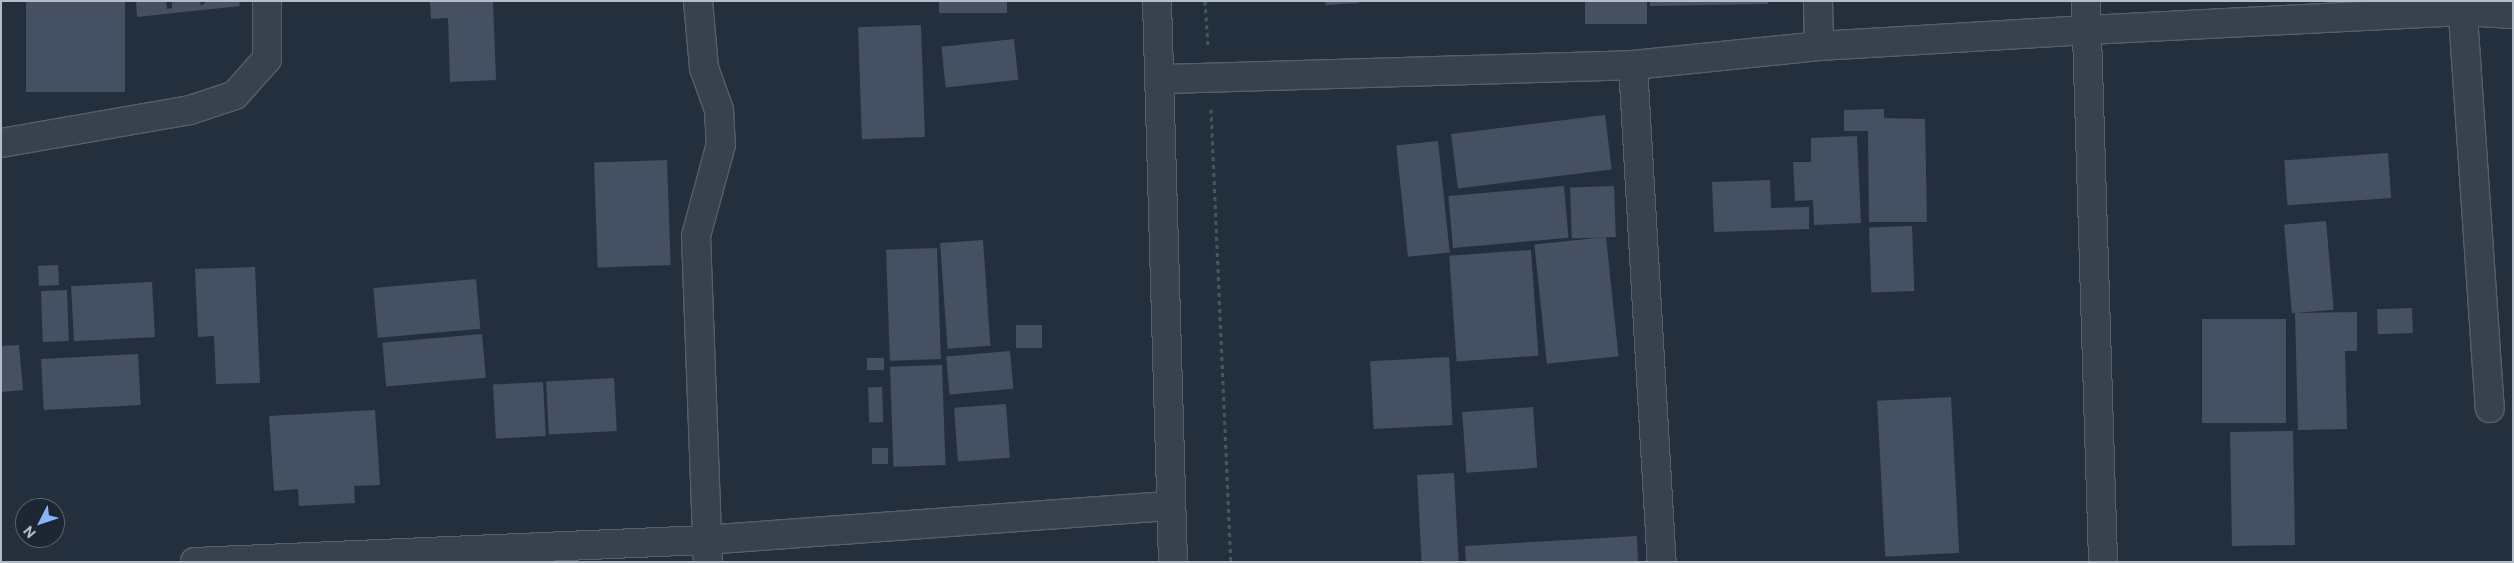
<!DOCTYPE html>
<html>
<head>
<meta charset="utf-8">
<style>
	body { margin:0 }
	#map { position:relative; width:2514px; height:563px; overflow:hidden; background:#242f3e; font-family:Commissioner,sans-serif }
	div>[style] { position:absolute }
	.building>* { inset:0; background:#455162; transform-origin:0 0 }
	.path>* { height:3px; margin-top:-1.5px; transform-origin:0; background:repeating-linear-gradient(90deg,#44595c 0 4px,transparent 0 8px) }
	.roads { filter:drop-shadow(1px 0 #565f6c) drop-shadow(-1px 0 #565f6c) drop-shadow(0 1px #565f6c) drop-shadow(0 -1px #565f6c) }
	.minor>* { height:28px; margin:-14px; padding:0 14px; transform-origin:14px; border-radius:14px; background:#38414e }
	span { translate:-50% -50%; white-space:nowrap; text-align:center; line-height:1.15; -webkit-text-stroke:5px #1d2633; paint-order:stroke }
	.frame { position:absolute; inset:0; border:2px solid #b4bcc9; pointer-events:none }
	.north { position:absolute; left:15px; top:498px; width:50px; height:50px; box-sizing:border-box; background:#1d2633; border:1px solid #59626f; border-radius:50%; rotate:229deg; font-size:14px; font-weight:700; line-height:20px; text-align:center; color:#b4bcc9 }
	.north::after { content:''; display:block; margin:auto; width:18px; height:22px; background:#8ab4f8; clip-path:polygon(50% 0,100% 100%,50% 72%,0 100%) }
</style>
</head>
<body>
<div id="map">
	<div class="building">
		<i style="left:26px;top:1px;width:99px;height:91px"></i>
		<i style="clip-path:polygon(136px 1px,166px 1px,167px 9px,172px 8px,172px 1px,200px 1px,201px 6px,207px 1px,239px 1px,240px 6px,137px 17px)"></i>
		<i style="clip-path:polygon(430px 1px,493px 1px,496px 80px,450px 82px,448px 18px,431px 19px)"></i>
		<i style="left:939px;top:1px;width:68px;height:12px"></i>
		<i style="clip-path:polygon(1325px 1px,1359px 1px,1359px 3px,1326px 5px)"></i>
		<i style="left:1585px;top:1px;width:62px;height:23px"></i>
		<i style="clip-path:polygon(1650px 1px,1768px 1px,1768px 4px,1650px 6px)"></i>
		<i style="left:921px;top:25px;width:112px;height:63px;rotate:88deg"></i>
		<i style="left:1014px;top:39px;width:41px;height:73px;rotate:84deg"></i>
		<i style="clip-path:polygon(1884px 109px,1884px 118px,1925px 119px,1927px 222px,1869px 222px,1868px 131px,1844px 131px,1844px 110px)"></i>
		<i style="left:1605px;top:115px;width:55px;height:155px;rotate:83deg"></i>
		<i style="clip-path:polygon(1857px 136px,1861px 223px,1814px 225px,1813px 200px,1795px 201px,1793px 162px,1811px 162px,1811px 138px)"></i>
		<i style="left:1438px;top:141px;width:112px;height:42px;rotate:84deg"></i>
		<i style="left:2388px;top:153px;width:45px;height:104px;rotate:86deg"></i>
		<i style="left:667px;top:160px;width:105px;height:73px;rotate:88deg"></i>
		<i style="clip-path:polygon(1770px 180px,1771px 208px,1809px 207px,1809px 229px,1714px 232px,1712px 182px)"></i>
		<i style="left:1564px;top:186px;width:52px;height:116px;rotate:85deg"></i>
		<i style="left:1614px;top:186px;width:51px;height:44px;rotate:88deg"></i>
		<i style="left:2326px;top:221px;width:89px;height:42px;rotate:85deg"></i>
		<i style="left:1912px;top:226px;width:65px;height:43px;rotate:88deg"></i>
		<i style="left:1606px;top:237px;width:120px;height:72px;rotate:84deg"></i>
		<i style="left:983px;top:240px;width:106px;height:43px;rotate:86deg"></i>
		<i style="left:937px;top:248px;width:111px;height:51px;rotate:88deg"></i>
		<i style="left:1531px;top:250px;width:106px;height:82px;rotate:86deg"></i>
		<i style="left:58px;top:265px;width:20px;height:20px;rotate:87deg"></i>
		<i style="clip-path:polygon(255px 267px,260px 383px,216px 384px,214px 336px,198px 337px,195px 269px)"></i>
		<i style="left:476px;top:279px;width:50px;height:103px;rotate:85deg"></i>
		<i style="left:152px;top:282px;width:55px;height:81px;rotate:87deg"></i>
		<i style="left:67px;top:290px;width:51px;height:26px;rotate:88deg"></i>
		<i style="left:2412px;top:308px;width:25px;height:35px;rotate:88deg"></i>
		<i style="clip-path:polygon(2357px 312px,2357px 351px,2345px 351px,2347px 429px,2298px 430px,2295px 313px)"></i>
		<i style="left:2202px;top:319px;width:84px;height:104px"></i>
		<i style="left:1016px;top:325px;width:26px;height:23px"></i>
		<i style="left:482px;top:334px;width:44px;height:100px;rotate:85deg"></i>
		<i style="clip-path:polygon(19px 345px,23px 390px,1px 392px,1px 346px)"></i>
		<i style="left:1010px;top:351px;width:38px;height:64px;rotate:85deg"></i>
		<i style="left:138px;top:354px;width:51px;height:97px;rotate:87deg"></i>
		<i style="left:1449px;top:357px;width:68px;height:79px;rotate:87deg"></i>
		<i style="left:884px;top:358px;width:12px;height:17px;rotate:90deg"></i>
		<i style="left:942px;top:365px;width:100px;height:52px;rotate:88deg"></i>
		<i style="left:614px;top:378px;width:53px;height:68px;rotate:87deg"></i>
		<i style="left:543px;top:382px;width:54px;height:50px;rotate:87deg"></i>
		<i style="left:882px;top:387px;width:35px;height:14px;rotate:88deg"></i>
		<i style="left:1951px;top:397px;width:156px;height:74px;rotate:87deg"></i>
		<i style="left:1006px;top:404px;width:54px;height:52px;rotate:86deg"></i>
		<i style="left:1533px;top:407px;width:61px;height:71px;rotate:86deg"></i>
		<i style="clip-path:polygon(375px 410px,380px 485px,354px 486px,355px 503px,299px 506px,298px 489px,274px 491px,269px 416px)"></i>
		<i style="left:2293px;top:431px;width:114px;height:63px;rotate:89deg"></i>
		<i style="left:888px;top:448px;width:16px;height:16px;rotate:90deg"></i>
		<i style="left:1454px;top:473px;width:89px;height:37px;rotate:87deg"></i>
		<i style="clip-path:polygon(1637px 536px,1638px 562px,1466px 562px,1465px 546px)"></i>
	</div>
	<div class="path">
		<i style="left:1205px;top:1px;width:45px;rotate:86.2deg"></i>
		<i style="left:1211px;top:109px;width:453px;rotate:87.5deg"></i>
	</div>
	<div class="roads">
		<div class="minor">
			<i style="left:698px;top:1px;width:67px;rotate:84.9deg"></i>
			<i style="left:704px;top:68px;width:45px;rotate:70.3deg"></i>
			<i style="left:719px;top:110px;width:34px;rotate:87deg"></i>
			<i style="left:721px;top:144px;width:95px;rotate:105.2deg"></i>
			<i style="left:696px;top:236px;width:326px;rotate:87.9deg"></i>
			<i style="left:1157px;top:1px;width:561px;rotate:88.37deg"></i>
			<i style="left:1818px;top:1px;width:45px;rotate:88.7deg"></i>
			<i style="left:2086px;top:1px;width:561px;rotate:88.26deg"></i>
			<i style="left:2462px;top:1px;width:408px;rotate:86.1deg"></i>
			<i style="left:1633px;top:65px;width:498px;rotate:86.7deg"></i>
			<i style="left:1163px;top:79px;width:470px;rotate:-1.7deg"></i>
			<i style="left:1633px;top:65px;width:187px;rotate:-5.8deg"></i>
			<i style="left:1819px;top:46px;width:269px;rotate:-3.4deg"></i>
			<i style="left:2088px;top:30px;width:375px;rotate:-2.9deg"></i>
			<i style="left:2463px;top:11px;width:50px;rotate:3.4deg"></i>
			<i style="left:1px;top:143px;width:192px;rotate:-9.9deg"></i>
			<i style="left:190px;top:110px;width:47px;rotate:-18.4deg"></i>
			<i style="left:235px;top:95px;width:48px;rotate:-48.4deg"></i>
			<i style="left:267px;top:59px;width:58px;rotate:-90deg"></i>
			<i style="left:195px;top:562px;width:510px;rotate:-2.47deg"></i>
			<i style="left:705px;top:540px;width:467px;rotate:-4.2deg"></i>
		</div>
	</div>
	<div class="frame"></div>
	<div class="north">N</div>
</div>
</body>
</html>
